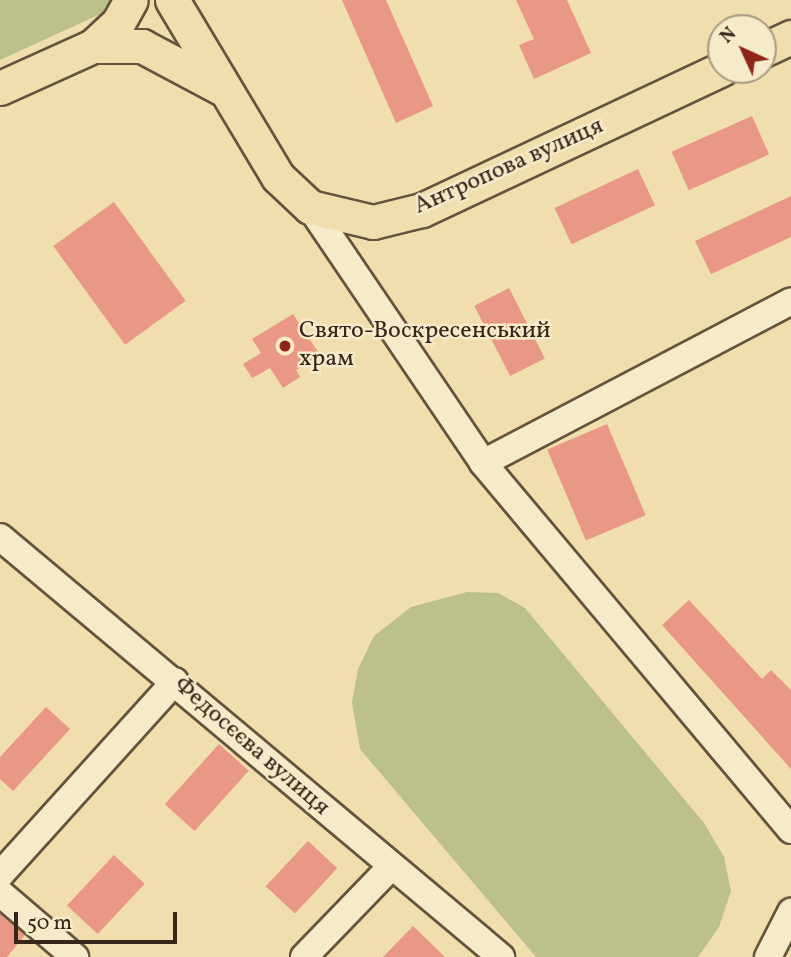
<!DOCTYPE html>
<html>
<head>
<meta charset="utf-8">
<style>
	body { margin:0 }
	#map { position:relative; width:791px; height:957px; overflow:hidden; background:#f0dead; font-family:Vollkorn,serif }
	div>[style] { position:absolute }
	.green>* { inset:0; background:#bbc189 }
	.building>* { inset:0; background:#e89885; transform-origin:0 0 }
	.roads { filter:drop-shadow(2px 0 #65533e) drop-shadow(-2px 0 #65533e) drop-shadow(0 2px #65533e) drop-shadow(0 -2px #65533e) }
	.minor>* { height:26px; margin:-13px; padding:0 13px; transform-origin:13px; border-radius:13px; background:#f5eaca }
	.major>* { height:33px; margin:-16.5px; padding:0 16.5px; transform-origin:16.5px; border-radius:16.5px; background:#f0dead }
	.dots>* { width:19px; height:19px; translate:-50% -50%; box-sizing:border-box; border:4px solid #f5eaca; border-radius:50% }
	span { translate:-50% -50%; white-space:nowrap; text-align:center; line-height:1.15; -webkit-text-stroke:5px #f5eaca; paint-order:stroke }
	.street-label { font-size:24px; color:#372519 }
	.poi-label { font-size:24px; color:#372519 }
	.left { translate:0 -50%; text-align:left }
	.north { position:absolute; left:707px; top:14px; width:70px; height:70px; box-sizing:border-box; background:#f5eaca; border:2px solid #a99b83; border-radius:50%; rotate:315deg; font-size:19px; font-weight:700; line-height:28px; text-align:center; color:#372519 }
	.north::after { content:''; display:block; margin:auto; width:24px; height:32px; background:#8f2418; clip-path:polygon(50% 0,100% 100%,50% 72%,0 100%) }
	.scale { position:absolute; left:14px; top:912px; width:163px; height:32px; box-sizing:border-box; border:4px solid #372519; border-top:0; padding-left:9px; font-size:21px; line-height:24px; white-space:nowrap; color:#372519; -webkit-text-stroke:5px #f5eaca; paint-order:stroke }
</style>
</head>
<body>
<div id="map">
	<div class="green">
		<i style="clip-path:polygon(0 0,118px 0,107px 11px,0 60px)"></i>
		<i style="clip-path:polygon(467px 592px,498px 593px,525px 608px,704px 823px,724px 857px,731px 891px,719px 927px,698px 957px,536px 957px,360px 749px,352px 703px,358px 669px,374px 636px,411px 607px)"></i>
	</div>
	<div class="building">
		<i style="clip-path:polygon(342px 0,386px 0,433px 106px,396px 123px)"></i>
		<i style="clip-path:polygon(516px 0,567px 0,591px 53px,534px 79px,519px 45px,534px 39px)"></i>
		<i style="left:752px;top:116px;width:42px;height:88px;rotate:66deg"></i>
		<i style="left:638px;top:169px;width:40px;height:92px;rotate:65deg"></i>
		<i style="clip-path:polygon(791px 196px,791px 237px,711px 274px,695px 241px)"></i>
		<i style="left:114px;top:202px;width:122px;height:75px;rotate:54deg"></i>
		<i style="left:509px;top:288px;width:79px;height:39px;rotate:63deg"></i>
		<i style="clip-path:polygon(293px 314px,320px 355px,296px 370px,300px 377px,283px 388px,270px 368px,252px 378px,243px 364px,261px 353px,252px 339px)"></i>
		<i style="left:607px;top:424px;width:99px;height:65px;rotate:67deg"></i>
		<i style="clip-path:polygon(689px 600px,762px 679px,771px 670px,791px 690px,791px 769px,662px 625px)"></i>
		<i style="clip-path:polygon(46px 707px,70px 729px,13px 791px,0 779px,0 757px)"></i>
		<i style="left:219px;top:744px;width:40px;height:81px;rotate:42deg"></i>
		<i style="left:308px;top:841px;width:40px;height:62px;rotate:43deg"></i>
		<i style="left:114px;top:855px;width:42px;height:69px;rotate:43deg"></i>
		<i style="clip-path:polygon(0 914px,25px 935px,7px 957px,0 957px)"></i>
		<i style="clip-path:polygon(413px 926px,445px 957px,383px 957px)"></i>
	</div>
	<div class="roads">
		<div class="minor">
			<i style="left:310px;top:207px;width:309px;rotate:55.9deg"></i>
			<i style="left:483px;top:463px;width:479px;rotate:50deg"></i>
			<i style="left:483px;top:463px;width:348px;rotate:-27.7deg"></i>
			<i style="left:0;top:537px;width:654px;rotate:39.97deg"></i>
			<i style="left:0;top:875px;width:261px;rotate:-47.9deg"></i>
			<i style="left:0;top:893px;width:99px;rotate:40.5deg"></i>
			<i style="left:304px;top:957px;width:125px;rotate:-46deg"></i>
			<i style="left:768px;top:957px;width:51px;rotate:-62.9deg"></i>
		</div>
		<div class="major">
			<i style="left:172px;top:0;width:206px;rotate:59.1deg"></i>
			<i style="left:278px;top:177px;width:44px;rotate:43.2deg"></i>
			<i style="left:310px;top:207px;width:65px;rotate:13.4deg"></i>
			<i style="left:373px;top:222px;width:50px;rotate:-13.8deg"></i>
			<i style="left:422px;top:210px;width:331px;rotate:-25.2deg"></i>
			<i style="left:93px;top:46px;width:49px"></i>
			<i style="left:142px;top:46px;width:92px;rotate:28deg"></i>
			<i style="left:763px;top:50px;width:31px;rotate:-25deg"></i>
			<i style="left:0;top:88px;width:102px;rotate:-24.3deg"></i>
			<i style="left:93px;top:46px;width:34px;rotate:-43deg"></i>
			<i style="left:118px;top:23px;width:26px;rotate:-61deg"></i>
		</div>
	</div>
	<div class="dots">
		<i style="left:285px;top:346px;background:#8f2418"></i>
	</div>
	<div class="street-label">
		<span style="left:509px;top:167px;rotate:-24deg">Антропова вулиця</span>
		<span style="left:251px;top:747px;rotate:41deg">Федосєєва вулиця</span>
	</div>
	<div class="poi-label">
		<span class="left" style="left:299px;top:346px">Свято-Воскресенський<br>храм</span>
	</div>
	<div class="north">N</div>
	<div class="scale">50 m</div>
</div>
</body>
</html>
